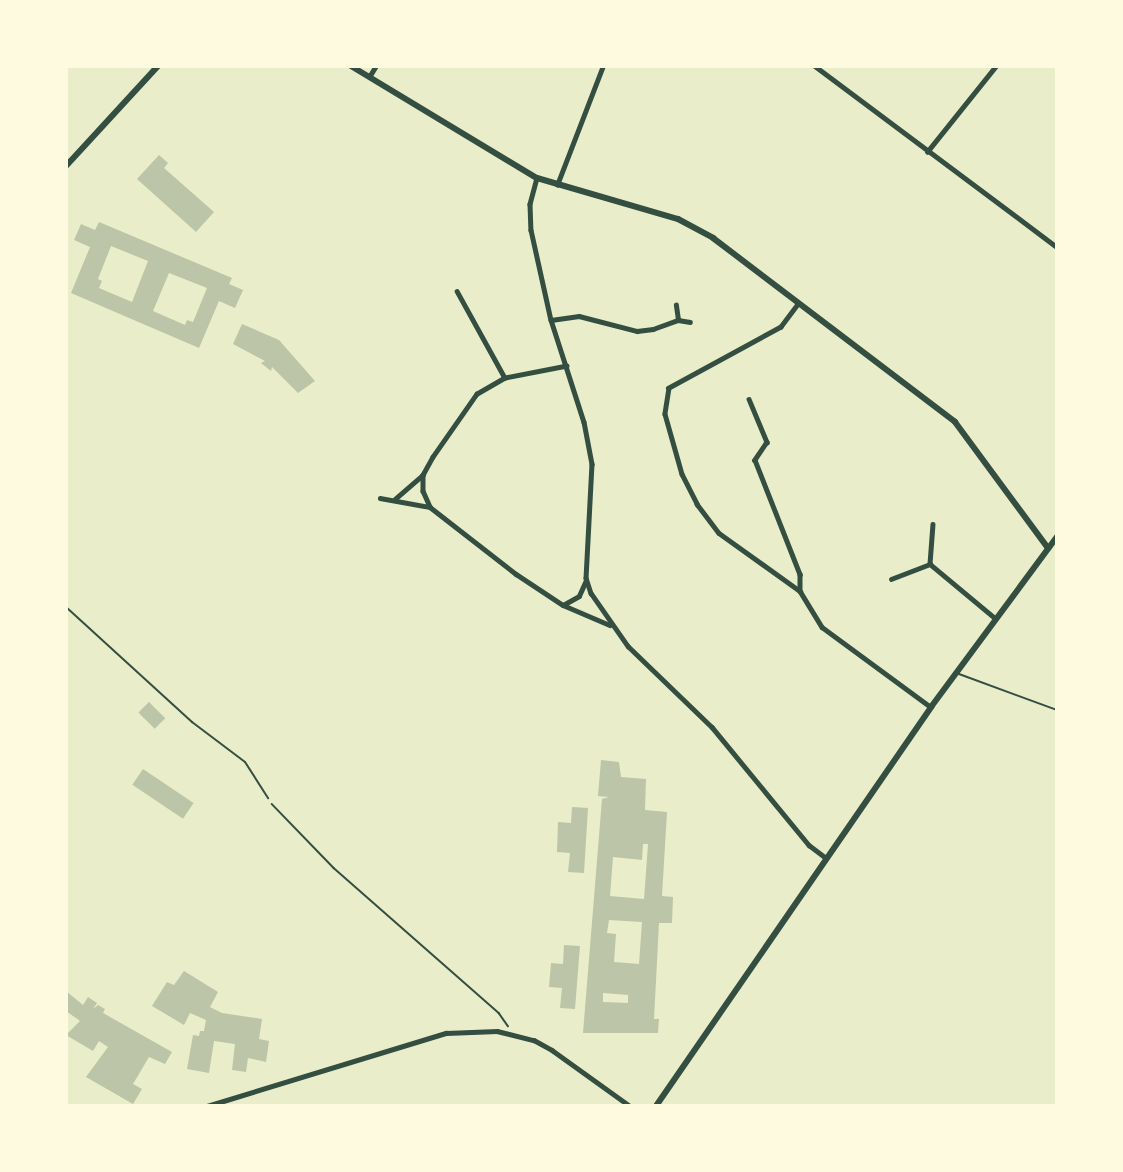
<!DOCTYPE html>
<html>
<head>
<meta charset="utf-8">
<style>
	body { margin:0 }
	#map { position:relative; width:1123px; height:1172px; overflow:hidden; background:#e9edc9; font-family:"Fira Sans",sans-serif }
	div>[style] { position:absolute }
	.building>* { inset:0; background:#bcc5a7; transform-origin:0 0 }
	.path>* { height:1.5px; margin:-0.75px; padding:0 0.75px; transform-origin:0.75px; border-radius:0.75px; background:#344e41 }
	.service>* { height:2px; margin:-1px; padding:0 1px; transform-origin:1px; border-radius:1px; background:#344e41 }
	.minor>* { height:4.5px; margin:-2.25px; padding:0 2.25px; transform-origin:2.25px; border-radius:2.25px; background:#344e41 }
	.tertiary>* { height:6px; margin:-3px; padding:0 3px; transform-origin:3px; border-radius:3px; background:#344e41 }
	span { translate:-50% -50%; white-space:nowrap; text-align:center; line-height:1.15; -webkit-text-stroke:4.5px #fefae0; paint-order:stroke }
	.frame { position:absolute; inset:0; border:68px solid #fefae0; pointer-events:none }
</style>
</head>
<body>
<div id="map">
	<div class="building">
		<i style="clip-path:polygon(159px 155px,168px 163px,164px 168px,214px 212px,196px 232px,137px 179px)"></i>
		<i style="clip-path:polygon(evenodd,99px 222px,232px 278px,229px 284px,243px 290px,235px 308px,219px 301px,199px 348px,71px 293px,90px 247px,74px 240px,81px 224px,95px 230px,99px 222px,111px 246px,148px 261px,132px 302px,99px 288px,102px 281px,98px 279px,111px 246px,99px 222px,169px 273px,207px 288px,193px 322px,187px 320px,185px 325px,153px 311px,169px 273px)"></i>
		<i style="clip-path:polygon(242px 324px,279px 340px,315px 381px,298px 393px,272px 367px,271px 371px,261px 363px,265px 361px,233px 344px)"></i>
		<i style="left:149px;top:702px;width:23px;height:15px;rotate:45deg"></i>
		<i style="clip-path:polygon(evenodd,601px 760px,619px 762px,621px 777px,646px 779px,645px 810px,667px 812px,662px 896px,673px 897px,672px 923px,659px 923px,654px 1019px,659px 1019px,658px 1033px,583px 1033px,602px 799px,609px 797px,598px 796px,601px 760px,643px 844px,648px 844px,644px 899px,610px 896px,613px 857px,642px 860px,643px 844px,601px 760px,609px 920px,642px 922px,639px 964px,614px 962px,616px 934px,607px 933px,609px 920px,601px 760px,603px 993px,628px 995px,628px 1003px,603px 1002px,603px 993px)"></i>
		<i style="left:143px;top:769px;width:61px;height:19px;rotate:34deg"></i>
		<i style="clip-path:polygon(572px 807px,588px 808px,584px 873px,568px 872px,570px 853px,557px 852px,558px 822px,571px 823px)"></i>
		<i style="clip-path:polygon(564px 945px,580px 946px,575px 1009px,560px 1008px,562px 988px,549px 987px,551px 963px,563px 964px)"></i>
		<i style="clip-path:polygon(184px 971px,218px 992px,210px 1007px,222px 1013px,262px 1019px,259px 1039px,269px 1041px,266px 1062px,248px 1058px,246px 1072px,232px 1070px,235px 1044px,214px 1041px,209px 1073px,187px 1069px,193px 1035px,199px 1036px,200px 1031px,204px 1031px,206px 1020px,190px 1013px,184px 1025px,152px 1006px,167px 982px,174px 985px)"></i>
		<i style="clip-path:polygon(66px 991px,83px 1005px,88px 997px,97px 1003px,93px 1009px,98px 1005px,105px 1009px,103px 1013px,172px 1052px,165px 1064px,149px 1057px,133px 1084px,142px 1089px,133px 1104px,86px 1077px,108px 1047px,99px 1041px,93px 1051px,66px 1035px,80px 1021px,66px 1011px)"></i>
	</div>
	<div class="path">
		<i style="left:272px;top:804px;width:89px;rotate:45.9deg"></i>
		<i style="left:334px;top:868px;width:220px;rotate:41.3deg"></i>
		<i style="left:499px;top:1013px;width:16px;rotate:55deg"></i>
	</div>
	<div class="service">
		<i style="left:66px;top:607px;width:171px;rotate:42.4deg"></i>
		<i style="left:192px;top:722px;width:66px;rotate:37deg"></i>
		<i style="left:245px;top:762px;width:43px;rotate:57.4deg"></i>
		<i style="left:959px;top:674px;width:104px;rotate:20.2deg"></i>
	</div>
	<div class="minor">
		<i style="left:815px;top:66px;width:302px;rotate:36.8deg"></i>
		<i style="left:369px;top:77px;width:13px;rotate:-58deg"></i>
		<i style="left:927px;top:152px;width:110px;rotate:-51.3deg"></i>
		<i style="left:537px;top:178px;width:27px;rotate:105deg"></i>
		<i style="left:530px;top:204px;width:26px;rotate:88deg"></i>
		<i style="left:531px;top:230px;width:92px;rotate:77.5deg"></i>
		<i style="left:551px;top:320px;width:107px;rotate:72.1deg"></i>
		<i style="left:584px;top:422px;width:43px;rotate:79.2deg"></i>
		<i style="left:592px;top:464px;width:114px;rotate:93deg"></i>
		<i style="left:586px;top:578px;width:16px;rotate:72deg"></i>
		<i style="left:591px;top:593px;width:65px;rotate:55.1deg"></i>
		<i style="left:628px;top:646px;width:117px;rotate:44deg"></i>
		<i style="left:712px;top:727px;width:153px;rotate:50.6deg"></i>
		<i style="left:809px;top:845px;width:21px;rotate:37deg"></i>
		<i style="left:557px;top:185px;width:128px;rotate:-68.9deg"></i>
		<i style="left:457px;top:291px;width:99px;rotate:61.1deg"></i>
		<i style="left:799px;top:303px;width:30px;rotate:127deg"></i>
		<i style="left:781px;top:327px;width:128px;rotate:151.4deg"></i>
		<i style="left:669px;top:388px;width:26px;rotate:99deg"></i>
		<i style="left:665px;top:414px;width:62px;rotate:74.2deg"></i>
		<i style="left:682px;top:474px;width:34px;rotate:63deg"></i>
		<i style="left:697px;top:504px;width:36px;rotate:53deg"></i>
		<i style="left:719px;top:533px;width:100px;rotate:35.6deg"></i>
		<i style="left:800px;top:591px;width:42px;rotate:58.6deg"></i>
		<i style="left:822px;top:627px;width:135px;rotate:36.3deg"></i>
		<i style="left:551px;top:320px;width:28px;rotate:-8deg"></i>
		<i style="left:579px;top:316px;width:60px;rotate:14.5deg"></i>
		<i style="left:637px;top:331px;width:16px;rotate:-7deg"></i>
		<i style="left:653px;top:329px;width:27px;rotate:-20deg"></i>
		<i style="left:678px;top:320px;width:15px;rotate:-98deg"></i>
		<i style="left:678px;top:320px;width:12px;rotate:9deg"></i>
		<i style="left:567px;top:366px;width:63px;rotate:169deg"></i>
		<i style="left:505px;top:378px;width:32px;rotate:150deg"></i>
		<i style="left:477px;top:394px;width:77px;rotate:124.9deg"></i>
		<i style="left:433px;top:457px;width:21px;rotate:119deg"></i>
		<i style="left:423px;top:475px;width:16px;rotate:90deg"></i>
		<i style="left:423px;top:491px;width:17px;rotate:66deg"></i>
		<i style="left:430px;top:507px;width:109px;rotate:37.9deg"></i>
		<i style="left:516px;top:574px;width:56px;rotate:33.4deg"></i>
		<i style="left:563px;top:605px;width:51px;rotate:23.1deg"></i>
		<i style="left:749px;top:399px;width:47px;rotate:67.3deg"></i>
		<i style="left:767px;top:442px;width:22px;rotate:124deg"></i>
		<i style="left:755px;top:460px;width:123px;rotate:68.5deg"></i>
		<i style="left:800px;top:574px;width:17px;rotate:90deg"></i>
		<i style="left:380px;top:498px;width:51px;rotate:10.2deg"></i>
		<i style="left:395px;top:499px;width:37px;rotate:-41deg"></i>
		<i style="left:933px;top:524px;width:40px;rotate:94.3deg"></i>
		<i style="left:930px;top:564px;width:85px;rotate:39.7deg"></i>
		<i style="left:891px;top:579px;width:42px;rotate:-21deg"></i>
		<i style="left:563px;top:605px;width:18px;rotate:-29deg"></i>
		<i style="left:579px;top:596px;width:17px;rotate:-66deg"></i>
		<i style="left:207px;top:1106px;width:250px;rotate:-17deg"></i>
		<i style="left:446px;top:1033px;width:51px;rotate:-2.2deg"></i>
		<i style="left:497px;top:1031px;width:38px;rotate:14deg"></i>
		<i style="left:534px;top:1040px;width:21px;rotate:29deg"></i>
		<i style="left:552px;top:1050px;width:96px;rotate:35.7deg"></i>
	</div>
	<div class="tertiary">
		<i style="left:351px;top:66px;width:217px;rotate:31.1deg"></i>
		<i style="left:537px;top:178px;width:147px;rotate:16.2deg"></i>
		<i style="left:678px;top:219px;width:40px;rotate:28deg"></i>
		<i style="left:713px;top:238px;width:304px;rotate:37.2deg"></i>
		<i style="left:955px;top:422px;width:157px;rotate:53.6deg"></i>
		<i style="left:66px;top:166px;width:136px;rotate:-47.4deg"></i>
		<i style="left:656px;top:1106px;width:485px;rotate:-55.4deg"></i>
		<i style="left:931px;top:707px;width:212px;rotate:-53.5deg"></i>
	</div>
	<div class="frame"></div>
</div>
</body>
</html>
